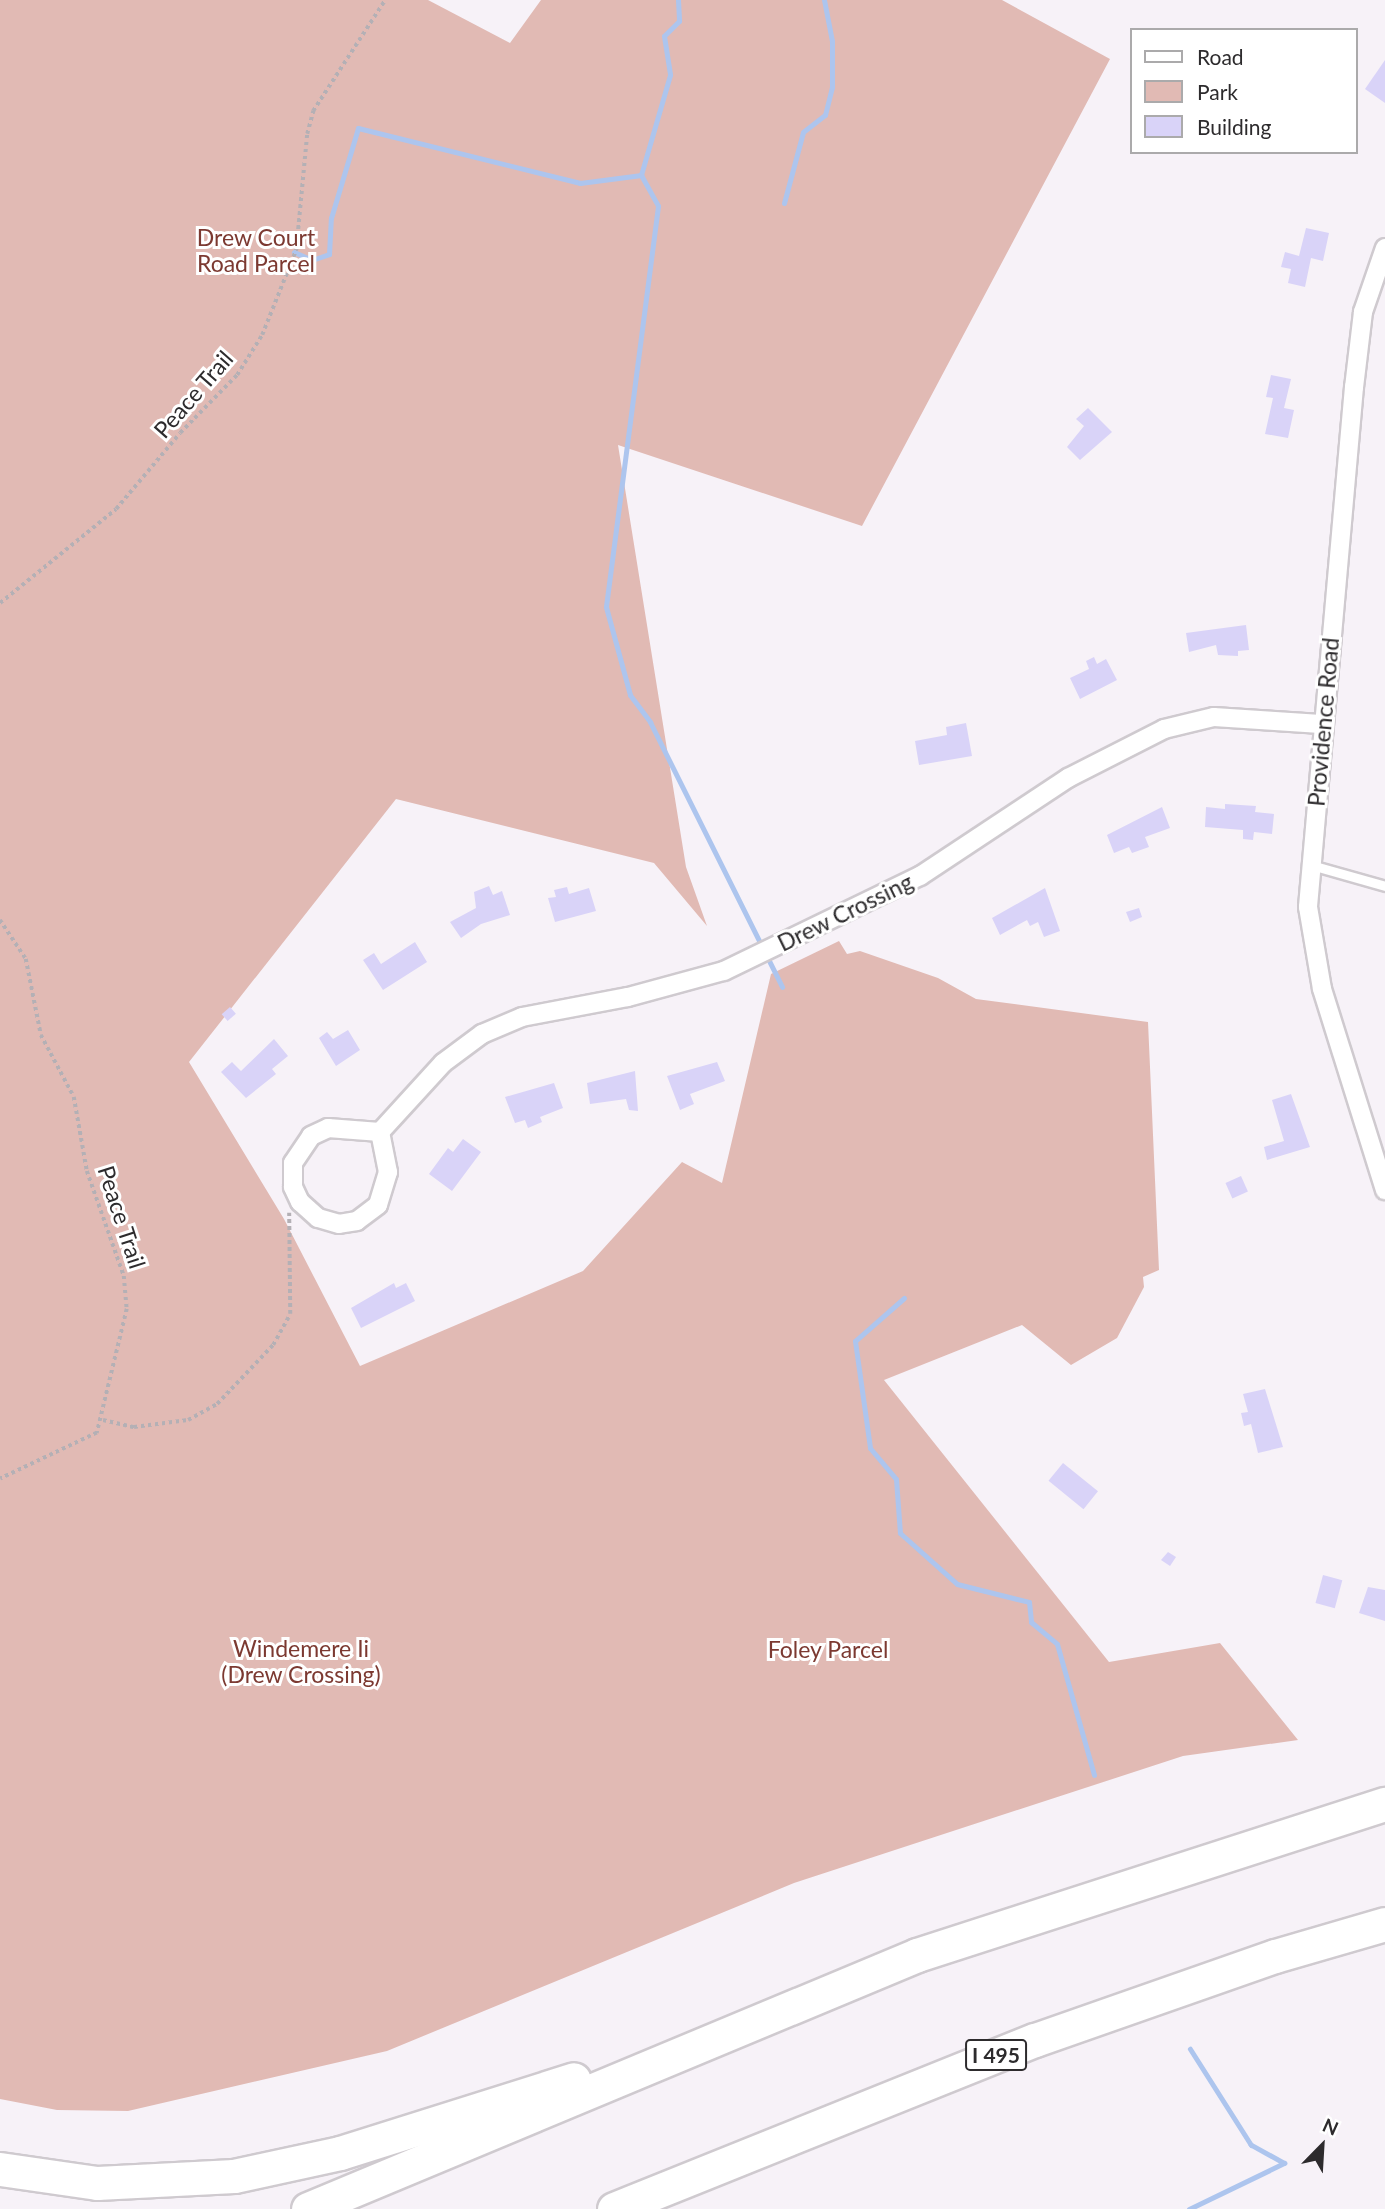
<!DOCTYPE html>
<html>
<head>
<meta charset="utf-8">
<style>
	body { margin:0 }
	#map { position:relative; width:1385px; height:2209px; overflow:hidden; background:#f7f2f8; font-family:Lato,sans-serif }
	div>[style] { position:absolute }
	.green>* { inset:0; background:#e1bab4 }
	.stream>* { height:5px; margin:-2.5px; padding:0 2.5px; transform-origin:2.5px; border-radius:2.5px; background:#adc5ee }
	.building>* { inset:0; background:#d9d3f8; transform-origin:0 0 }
	.path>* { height:3.5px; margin-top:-1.75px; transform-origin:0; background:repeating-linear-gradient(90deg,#b4b0b5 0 3.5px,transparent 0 7px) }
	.roads { filter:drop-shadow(2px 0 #cfcacf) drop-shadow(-2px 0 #cfcacf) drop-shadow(0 2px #cfcacf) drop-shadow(0 -2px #cfcacf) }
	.lane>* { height:9px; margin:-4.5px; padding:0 4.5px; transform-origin:4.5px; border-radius:4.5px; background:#fff }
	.street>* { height:18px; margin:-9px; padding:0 9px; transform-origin:9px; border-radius:9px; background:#fff }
	.highway>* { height:33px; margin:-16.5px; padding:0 16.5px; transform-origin:16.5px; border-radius:16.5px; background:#fff }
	span { translate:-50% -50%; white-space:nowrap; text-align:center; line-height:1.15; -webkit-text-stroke:6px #fff; paint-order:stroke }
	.shield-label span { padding:2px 5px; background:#fff; border:2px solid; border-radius:5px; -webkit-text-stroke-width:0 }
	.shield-label { font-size:21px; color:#2d2b2d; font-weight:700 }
	.park-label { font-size:23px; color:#7c3931 }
	.street-label { font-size:23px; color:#2d2b2d }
	.legend { position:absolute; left:1130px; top:28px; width:228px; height:126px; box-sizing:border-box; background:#fff; border:2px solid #abaaab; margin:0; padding:9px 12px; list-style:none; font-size:21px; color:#2d2b2d }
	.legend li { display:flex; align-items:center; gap:14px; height:35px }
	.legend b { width:35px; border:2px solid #abaaab }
	.north { position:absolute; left:1287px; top:2111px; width:70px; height:70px; -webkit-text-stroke:5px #fff; paint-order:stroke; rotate:24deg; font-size:19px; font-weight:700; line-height:28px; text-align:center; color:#2d2b2d }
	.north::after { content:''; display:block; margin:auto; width:24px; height:32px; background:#2d2b2d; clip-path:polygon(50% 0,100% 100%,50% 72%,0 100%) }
</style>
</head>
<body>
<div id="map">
	<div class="green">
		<i style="clip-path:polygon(0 0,428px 0,510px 43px,541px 0,1002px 0,1110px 59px,862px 526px,618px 445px,686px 867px,707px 926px,654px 863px,396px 799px,189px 1062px,284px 1219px,360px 1366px,583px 1271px,682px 1162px,722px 1183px,771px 974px,839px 941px,847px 954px,860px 951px,938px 978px,976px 999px,1148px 1022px,1159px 1270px,1143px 1277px,1144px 1287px,1117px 1338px,1071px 1365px,1022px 1325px,884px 1380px,1109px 1662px,1220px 1643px,1298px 1740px,1183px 1756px,794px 1883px,387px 2051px,128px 2111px,57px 2110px,0 2099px)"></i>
	</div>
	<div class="stream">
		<i style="left:678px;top:0;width:21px;rotate:87deg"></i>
		<i style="left:679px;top:21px;width:21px;rotate:135deg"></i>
		<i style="left:664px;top:36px;width:39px;rotate:81deg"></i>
		<i style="left:670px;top:75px;width:104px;rotate:106.2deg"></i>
		<i style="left:641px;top:175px;width:35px;rotate:61deg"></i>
		<i style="left:658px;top:206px;width:404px;rotate:97.4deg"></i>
		<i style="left:606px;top:607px;width:91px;rotate:74.7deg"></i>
		<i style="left:630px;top:695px;width:34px;rotate:53deg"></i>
		<i style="left:650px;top:722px;width:296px;rotate:63.5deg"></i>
		<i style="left:784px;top:203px;width:73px;rotate:-75deg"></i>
		<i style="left:803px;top:132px;width:28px;rotate:-38deg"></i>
		<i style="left:825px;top:115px;width:29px;rotate:-76deg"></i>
		<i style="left:832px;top:87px;width:46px;rotate:-90deg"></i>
		<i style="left:832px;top:41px;width:42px;rotate:-101deg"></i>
		<i style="left:294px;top:252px;width:20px;rotate:24deg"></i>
		<i style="left:312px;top:260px;width:18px;rotate:-19deg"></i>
		<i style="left:329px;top:254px;width:36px;rotate:-87deg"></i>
		<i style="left:331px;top:218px;width:94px;rotate:-73.3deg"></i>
		<i style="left:358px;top:128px;width:229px;rotate:13.9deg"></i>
		<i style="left:580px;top:183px;width:62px;rotate:-7.5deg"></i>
		<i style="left:904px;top:1298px;width:65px;rotate:138.7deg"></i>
		<i style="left:855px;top:1341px;width:108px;rotate:82deg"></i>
		<i style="left:870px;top:1448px;width:40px;rotate:50deg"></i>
		<i style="left:896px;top:1479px;width:54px;rotate:85.8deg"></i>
		<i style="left:900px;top:1533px;width:76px;rotate:41.8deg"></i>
		<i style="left:957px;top:1584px;width:74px;rotate:14deg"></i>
		<i style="left:1029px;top:1602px;width:20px;rotate:84deg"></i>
		<i style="left:1031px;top:1622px;width:34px;rotate:40deg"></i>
		<i style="left:1057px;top:1644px;width:136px;rotate:74.2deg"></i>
		<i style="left:1189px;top:2209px;width:106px;rotate:-25.8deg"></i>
		<i style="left:1284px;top:2163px;width:38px;rotate:-151deg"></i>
		<i style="left:1251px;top:2145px;width:114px;rotate:-122.4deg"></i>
	</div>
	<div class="building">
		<i style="clip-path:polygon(1385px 60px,1385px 103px,1365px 89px)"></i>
		<i style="clip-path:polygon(1306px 228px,1329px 233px,1323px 261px,1311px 258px,1305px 287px,1288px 283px,1291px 269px,1281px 267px,1285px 252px,1299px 256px)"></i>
		<i style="clip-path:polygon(1271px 375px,1291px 379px,1284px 408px,1294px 410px,1288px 438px,1265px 434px,1273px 398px,1266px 397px)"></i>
		<i style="clip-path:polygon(1088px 408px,1112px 432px,1080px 460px,1067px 447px,1084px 426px,1076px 419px)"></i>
		<i style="clip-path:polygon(1246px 625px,1249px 650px,1238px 651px,1238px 656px,1218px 655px,1216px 645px,1189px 652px,1186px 633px)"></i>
		<i style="clip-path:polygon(1094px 657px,1097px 664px,1106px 659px,1117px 680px,1080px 699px,1070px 678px,1089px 669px,1086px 661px)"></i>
		<i style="clip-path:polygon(966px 723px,972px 756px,919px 765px,915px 741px,947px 735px,946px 727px)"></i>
		<i style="clip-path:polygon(1225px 804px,1256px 806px,1255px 812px,1274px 814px,1272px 834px,1254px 832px,1253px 840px,1243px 839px,1243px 830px,1205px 827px,1206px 807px,1225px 809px)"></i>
		<i style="clip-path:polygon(1162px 807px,1170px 828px,1145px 837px,1149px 847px,1132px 853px,1129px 847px,1114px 853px,1107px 835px)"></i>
		<i style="clip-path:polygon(489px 886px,493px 895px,502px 891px,510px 915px,481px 924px,461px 938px,450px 922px,476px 908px,474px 892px)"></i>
		<i style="clip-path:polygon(567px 887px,569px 894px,589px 888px,596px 911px,555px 922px,548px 898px,556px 897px,554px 890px)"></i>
		<i style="clip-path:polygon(1045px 888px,1060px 931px,1044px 937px,1038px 922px,1030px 926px,1027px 920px,1000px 935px,992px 918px)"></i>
		<i style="clip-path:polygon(1139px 908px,1142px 917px,1130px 922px,1126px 912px)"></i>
		<i style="clip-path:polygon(415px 942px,427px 962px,383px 990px,363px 960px,374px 953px,381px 964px)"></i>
		<i style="left:230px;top:1007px;width:9px;height:11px;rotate:49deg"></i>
		<i style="clip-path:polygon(348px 1030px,360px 1050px,336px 1066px,319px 1038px,327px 1032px,333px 1039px)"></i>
		<i style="clip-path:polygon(274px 1039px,288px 1056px,272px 1069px,276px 1074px,246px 1098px,221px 1072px,232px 1062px,241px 1071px)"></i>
		<i style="clip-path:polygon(717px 1062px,725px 1081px,690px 1094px,694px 1104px,680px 1110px,667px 1076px)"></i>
		<i style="clip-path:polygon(635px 1071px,638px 1111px,629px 1110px,626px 1099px,590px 1104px,587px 1083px)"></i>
		<i style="clip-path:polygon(554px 1083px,563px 1108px,540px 1117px,542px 1122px,528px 1128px,525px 1120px,515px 1123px,505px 1097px)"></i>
		<i style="clip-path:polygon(1291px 1094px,1310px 1147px,1267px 1160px,1264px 1147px,1284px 1141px,1272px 1100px)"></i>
		<i style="clip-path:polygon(463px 1139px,481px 1152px,452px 1191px,429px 1174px,448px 1148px,453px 1152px)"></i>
		<i style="left:1241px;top:1176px;width:17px;height:17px;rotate:66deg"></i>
		<i style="clip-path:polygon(394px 1283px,396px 1288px,406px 1283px,415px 1301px,361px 1328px,351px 1308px)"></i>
		<i style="clip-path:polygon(1265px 1389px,1283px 1447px,1258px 1453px,1251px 1424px,1244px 1426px,1241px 1413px,1248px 1412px,1243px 1394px)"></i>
		<i style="left:1063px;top:1463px;width:45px;height:23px;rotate:39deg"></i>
		<i style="clip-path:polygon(1168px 1552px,1176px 1557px,1170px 1566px,1161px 1560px)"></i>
		<i style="left:1323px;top:1575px;width:20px;height:29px;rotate:15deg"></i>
		<i style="clip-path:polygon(1368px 1587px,1385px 1590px,1385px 1621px,1359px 1613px)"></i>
	</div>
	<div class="path">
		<i style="left:0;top:603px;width:149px;rotate:-39deg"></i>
		<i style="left:116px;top:509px;width:99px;rotate:-49.9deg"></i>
		<i style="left:180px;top:433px;width:81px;rotate:-45.5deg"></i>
		<i style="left:237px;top:375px;width:47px;rotate:-58deg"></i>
		<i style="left:262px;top:335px;width:92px;rotate:-68.2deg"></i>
		<i style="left:296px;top:250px;width:117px;rotate:-84.6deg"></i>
		<i style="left:307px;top:134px;width:24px;rotate:-75deg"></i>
		<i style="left:313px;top:111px;width:132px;rotate:-57deg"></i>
		<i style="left:0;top:920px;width:47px;rotate:56.3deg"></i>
		<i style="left:26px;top:959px;width:77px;rotate:78.8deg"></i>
		<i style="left:41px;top:1035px;width:70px;rotate:62deg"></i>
		<i style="left:74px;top:1097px;width:75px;rotate:80deg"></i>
		<i style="left:87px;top:1171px;width:111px;rotate:70.6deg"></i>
		<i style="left:124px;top:1276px;width:33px;rotate:85deg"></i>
		<i style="left:127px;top:1309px;width:128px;rotate:103.6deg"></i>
		<i style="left:97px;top:1433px;width:107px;rotate:154.6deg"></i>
		<i style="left:103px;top:1420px;width:32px;rotate:13deg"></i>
		<i style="left:134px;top:1427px;width:54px;rotate:-7.4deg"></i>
		<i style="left:188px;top:1420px;width:33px;rotate:-29deg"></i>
		<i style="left:217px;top:1404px;width:81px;rotate:-46.5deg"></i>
		<i style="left:273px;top:1345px;width:35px;rotate:-61deg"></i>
		<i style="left:290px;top:1314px;width:101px;rotate:-90.6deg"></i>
	</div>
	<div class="roads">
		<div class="lane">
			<i style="left:1311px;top:865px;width:77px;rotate:15.8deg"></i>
		</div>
		<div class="street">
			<i style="left:1385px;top:248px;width:68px;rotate:109deg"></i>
			<i style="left:1363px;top:312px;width:76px;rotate:96.8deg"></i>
			<i style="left:1354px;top:387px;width:522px;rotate:95.06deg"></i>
			<i style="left:1308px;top:907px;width:83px;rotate:80.3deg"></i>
			<i style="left:1322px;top:989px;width:211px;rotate:72.6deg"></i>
			<i style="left:380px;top:1132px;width:41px;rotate:78.7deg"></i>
			<i style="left:388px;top:1172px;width:34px;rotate:107deg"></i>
			<i style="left:378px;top:1205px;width:26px;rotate:143deg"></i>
			<i style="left:357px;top:1221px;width:18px;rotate:171deg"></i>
			<i style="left:339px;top:1224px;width:22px;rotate:-164deg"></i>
			<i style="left:318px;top:1218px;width:24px;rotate:-138deg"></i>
			<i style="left:300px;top:1202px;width:17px;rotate:-115deg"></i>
			<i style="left:293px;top:1187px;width:24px;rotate:-90deg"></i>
			<i style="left:293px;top:1163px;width:32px;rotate:-56deg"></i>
			<i style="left:311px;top:1136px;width:19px;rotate:-25deg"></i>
			<i style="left:328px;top:1128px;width:52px;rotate:4.4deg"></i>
			<i style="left:380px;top:1132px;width:93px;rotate:-47.6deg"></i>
			<i style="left:443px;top:1063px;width:49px;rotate:-36.6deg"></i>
			<i style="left:482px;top:1034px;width:43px;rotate:-23deg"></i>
			<i style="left:522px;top:1017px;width:108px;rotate:-10.7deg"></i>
			<i style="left:628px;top:997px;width:99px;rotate:-15.2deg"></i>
			<i style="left:724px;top:971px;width:218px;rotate:-25.9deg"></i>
			<i style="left:920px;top:876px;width:178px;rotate:-33.5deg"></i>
			<i style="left:1068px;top:778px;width:108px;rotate:-27deg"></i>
			<i style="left:1164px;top:729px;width:51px;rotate:-13.5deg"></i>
			<i style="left:1214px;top:717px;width:107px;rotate:3.7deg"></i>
		</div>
		<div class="highway">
			<i style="left:0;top:2169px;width:98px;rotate:8.2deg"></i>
			<i style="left:97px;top:2183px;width:137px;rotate:-2.9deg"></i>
			<i style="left:234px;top:2176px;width:108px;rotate:-12.2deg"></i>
			<i style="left:340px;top:2153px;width:245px;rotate:-17.5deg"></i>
			<i style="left:308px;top:2209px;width:660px;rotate:-22.64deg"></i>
			<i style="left:917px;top:1955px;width:492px;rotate:-17.9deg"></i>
			<i style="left:614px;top:2209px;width:454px;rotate:-21.9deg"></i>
			<i style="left:1035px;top:2040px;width:254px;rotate:-19.3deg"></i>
			<i style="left:1275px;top:1956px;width:115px;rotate:-16.2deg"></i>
		</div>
	</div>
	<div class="shield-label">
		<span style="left:996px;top:2055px">I 495</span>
	</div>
	<div class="park-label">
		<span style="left:256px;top:250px">Drew Court<br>Road Parcel</span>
		<span style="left:301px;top:1661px">Windemere Ii<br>(Drew Crossing)</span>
		<span style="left:828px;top:1649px">Foley Parcel</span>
	</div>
	<div class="street-label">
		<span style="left:193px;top:394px;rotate:-49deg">Peace Trail</span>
		<span style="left:1323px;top:722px;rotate:-85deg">Providence Road</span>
		<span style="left:845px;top:912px;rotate:-26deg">Drew Crossing</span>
		<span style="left:122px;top:1217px;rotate:72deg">Peace Trail</span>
	</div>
	<ul class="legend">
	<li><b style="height:9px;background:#fff"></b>Road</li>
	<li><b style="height:19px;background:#e1bab4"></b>Park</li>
	<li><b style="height:19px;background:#d9d3f8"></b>Building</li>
	</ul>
	<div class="north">N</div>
</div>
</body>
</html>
